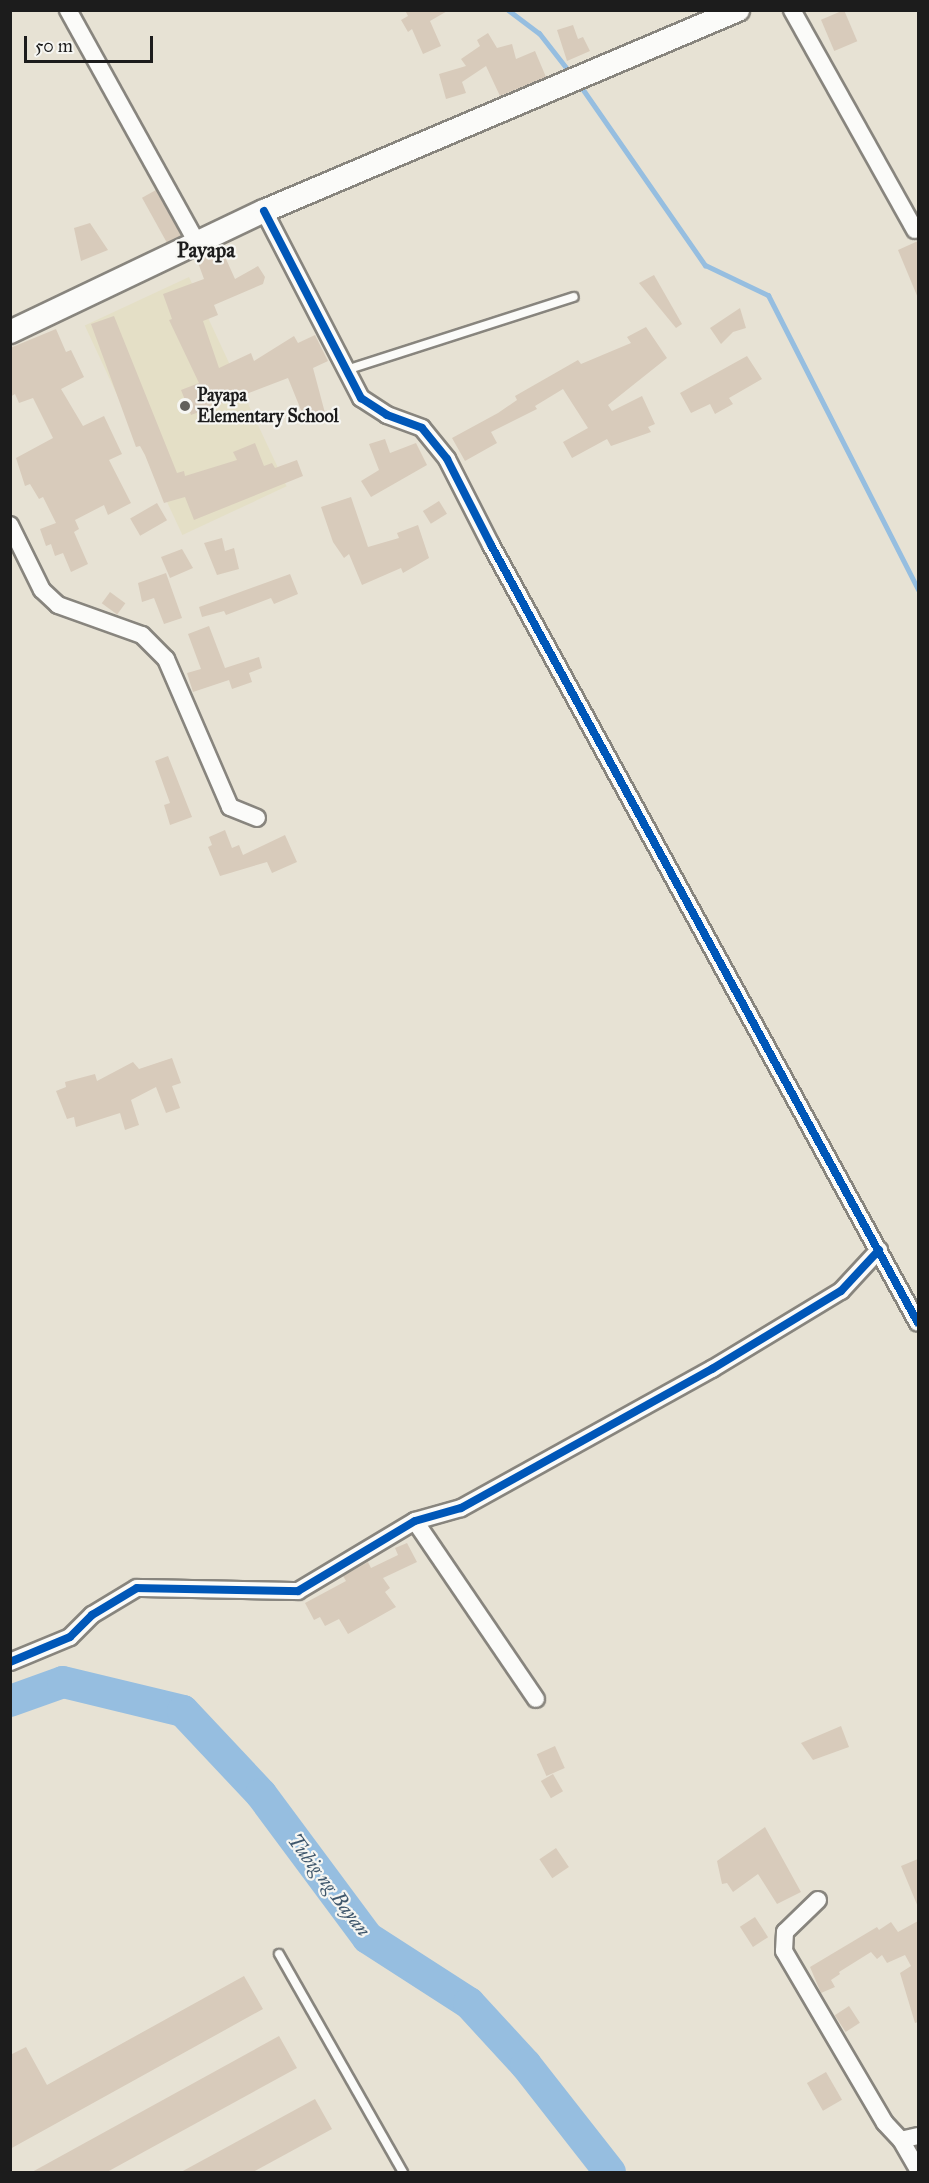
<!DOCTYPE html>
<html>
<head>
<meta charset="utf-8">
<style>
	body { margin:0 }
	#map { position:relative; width:929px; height:2183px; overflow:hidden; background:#e7e2d4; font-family:"IM FELL Great Primer",serif }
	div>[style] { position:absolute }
	.built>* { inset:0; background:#e4dfc6; transform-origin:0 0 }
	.stream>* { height:5px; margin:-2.5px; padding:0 2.5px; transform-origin:2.5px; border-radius:2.5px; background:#96bee0 }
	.river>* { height:32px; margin:-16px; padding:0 16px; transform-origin:16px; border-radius:16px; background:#96bee0 }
	.building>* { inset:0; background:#d8cbbb; transform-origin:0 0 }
	.roads { filter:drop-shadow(2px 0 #88857e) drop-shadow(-2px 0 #88857e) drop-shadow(0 2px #88857e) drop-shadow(0 -2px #88857e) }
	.lane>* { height:8px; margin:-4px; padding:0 4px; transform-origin:4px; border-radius:4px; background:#fbfbf9 }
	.street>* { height:16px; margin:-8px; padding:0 8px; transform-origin:8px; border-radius:8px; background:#fbfbf9 }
	.secondary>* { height:22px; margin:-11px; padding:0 11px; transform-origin:11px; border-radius:11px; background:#fbfbf9 }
	.cycleway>* { height:8px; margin:-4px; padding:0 4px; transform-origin:4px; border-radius:4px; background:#0057b8 }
	.dots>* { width:16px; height:16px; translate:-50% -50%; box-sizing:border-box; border:3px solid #f6f6f2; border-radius:50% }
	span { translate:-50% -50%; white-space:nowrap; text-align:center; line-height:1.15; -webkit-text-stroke:4.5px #f6f6f2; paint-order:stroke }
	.poi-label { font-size:18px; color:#1c1c1c; font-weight:700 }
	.left { translate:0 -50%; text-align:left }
	.water-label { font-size:20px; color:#3f576c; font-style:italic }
	.quarter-label { font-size:21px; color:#1c1c1c; font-weight:700 }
	.frame { position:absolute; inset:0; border:12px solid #1c1c1c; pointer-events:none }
	.scale { position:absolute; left:24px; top:36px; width:129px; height:27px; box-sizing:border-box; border:3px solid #1c1c1c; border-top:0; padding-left:8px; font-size:18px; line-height:21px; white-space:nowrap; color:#1c1c1c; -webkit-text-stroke:4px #f6f6f2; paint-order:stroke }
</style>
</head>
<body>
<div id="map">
	<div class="built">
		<i style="left:189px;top:277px;width:231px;height:115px;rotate:65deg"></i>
	</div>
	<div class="stream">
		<i style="left:508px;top:10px;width:39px;rotate:37deg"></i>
		<i style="left:539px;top:33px;width:52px;rotate:52deg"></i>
		<i style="left:579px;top:84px;width:221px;rotate:55.2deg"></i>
		<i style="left:705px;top:265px;width:70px;rotate:25.5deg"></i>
		<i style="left:768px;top:295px;width:331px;rotate:63deg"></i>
	</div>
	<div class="river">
		<i style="left:10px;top:1701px;width:56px;rotate:-19.7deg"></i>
		<i style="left:63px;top:1682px;width:123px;rotate:13.6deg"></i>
		<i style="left:183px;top:1711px;width:114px;rotate:46.8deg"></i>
		<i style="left:261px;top:1794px;width:179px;rotate:53.4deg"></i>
		<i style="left:368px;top:1938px;width:120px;rotate:32.8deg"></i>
		<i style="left:469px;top:2003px;width:84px;rotate:47.4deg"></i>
		<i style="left:526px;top:2065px;width:136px;rotate:51.9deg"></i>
	</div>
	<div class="building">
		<i style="clip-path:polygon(405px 10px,449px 10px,430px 21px,441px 46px,423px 54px,412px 29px,408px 32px,401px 20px,408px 16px)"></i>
		<i style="left:844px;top:10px;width:34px;height:25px;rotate:67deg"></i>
		<i style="clip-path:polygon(573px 25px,578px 39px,583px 37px,590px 51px,567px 61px,557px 30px)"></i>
		<i style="clip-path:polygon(488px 33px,497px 48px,512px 44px,516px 59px,535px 51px,546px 77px,500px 96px,486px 66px,462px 82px,466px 93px,446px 99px,439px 74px,466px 66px,461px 59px,480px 46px,477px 40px)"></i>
		<i style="left:156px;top:190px;width:52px;height:16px;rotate:61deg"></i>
		<i style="clip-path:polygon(90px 223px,108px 250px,81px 261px,74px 228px)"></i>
		<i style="clip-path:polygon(918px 241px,918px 298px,898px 250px)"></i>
		<i style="clip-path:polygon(222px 250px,235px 279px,258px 266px,265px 277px,263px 284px,214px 305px,218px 315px,203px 321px,219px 368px,251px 353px,254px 361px,294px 336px,298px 343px,315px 335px,328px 361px,313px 368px,325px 413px,305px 420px,288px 378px,191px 415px,181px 390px,199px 383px,169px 320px,172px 319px,163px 294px,204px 279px,197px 260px)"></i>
		<i style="clip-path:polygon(654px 275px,682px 324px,676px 328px,639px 283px)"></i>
		<i style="clip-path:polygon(740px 308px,746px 328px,733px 332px,721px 344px,710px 328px)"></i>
		<i style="clip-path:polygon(114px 316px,177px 473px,184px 471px,185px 476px,237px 460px,233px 452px,255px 443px,264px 466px,272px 463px,275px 468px,297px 460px,303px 476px,194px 520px,185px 497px,164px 503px,145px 455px,140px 446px,136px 447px,91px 324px)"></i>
		<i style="clip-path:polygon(646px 327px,667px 358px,608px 405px,612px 411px,642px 396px,655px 424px,648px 427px,651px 432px,611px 446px,607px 439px,572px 458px,563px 442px,588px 428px,563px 389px,535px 406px,537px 409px,491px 432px,497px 443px,465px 461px,452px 438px,498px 413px,517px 400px,515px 396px,578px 360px,581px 364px,631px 343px,627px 337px)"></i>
		<i style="clip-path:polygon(56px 329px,66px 352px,71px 350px,84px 377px,61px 389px,83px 426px,104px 416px,122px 454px,109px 460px,131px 503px,108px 515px,104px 505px,75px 520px,79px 529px,74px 532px,88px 564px,71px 572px,63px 553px,55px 556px,51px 544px,46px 546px,40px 529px,56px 523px,43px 497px,39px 499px,30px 484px,25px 486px,16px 458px,53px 438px,33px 398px,19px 403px,15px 394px,10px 397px,10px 348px)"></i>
		<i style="clip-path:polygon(747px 356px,762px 379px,729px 398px,733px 404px,715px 414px,710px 404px,691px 413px,680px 393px)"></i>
		<i style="clip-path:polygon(385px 439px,390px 453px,416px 443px,427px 465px,371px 497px,361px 481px,379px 470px,369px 444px)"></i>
		<i style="clip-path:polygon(351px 497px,368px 547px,399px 538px,397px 533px,418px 525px,429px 558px,403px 573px,401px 568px,362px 585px,349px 554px,344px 558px,333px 542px,321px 507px)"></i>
		<i style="left:439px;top:501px;width:15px;height:19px;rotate:58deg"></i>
		<i style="left:157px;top:503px;width:20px;height:31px;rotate:60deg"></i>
		<i style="clip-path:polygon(222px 538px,225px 551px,234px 548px,239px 569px,217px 575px,204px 543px)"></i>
		<i style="clip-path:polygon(182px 549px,193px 568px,170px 578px,161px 557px)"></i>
		<i style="clip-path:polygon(166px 573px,182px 618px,164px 624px,154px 598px,142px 602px,138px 583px)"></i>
		<i style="clip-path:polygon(290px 574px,298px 594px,274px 604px,271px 598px,226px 615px,224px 611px,202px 617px,199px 607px)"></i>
		<i style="left:110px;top:592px;width:19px;height:14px;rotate:36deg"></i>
		<i style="clip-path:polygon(209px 626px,225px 668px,259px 657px,262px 668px,249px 673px,252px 682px,232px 689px,229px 680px,193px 692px,187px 673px,201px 669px,188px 634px)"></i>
		<i style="clip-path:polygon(168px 756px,192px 817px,170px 825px,164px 805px,170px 803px,155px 761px)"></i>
		<i style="clip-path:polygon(225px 830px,232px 848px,239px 845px,243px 855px,285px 835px,297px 862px,272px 873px,267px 862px,220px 876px,208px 847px,212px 845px,209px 837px)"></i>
		<i style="clip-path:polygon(172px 1058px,181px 1083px,172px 1086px,180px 1108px,166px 1113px,156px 1087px,131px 1100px,139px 1125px,125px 1130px,120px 1113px,76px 1127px,74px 1117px,67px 1119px,56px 1091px,66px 1087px,65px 1082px,95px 1074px,97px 1081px,133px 1062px,139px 1069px)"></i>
		<i style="clip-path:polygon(407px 1543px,417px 1562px,383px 1578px,390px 1588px,385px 1592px,396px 1607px,348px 1634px,339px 1619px,325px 1626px,320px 1617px,314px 1620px,305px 1603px,346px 1581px,343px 1576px,368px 1562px,371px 1568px,398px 1555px,395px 1548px)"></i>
		<i style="clip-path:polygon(841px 1726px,849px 1747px,813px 1760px,801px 1743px)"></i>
		<i style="left:555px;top:1746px;width:24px;height:20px;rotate:66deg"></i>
		<i style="left:553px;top:1774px;width:20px;height:14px;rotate:60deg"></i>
		<i style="clip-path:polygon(765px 1827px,801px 1892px,777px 1904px,758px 1874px,733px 1892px,727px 1883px,722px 1884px,717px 1861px)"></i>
		<i style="left:556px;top:1848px;width:23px;height:20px;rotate:56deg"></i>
		<i style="clip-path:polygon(918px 1859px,918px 1907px,901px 1866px)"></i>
		<i style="left:755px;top:1917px;width:24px;height:18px;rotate:57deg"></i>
		<i style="clip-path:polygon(918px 1921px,918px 2022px,915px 2023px,900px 1973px,911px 1966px,905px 1955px,887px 1963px,882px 1955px,877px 1959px,871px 1952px,839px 1972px,840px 1974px,831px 1980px,835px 1987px,821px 1993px,810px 1967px,877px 1927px,879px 1930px,891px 1922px,898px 1932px)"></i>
		<i style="clip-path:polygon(244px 1976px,263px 2009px,10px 2149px,10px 2055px,26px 2047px,47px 2085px)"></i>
		<i style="left:849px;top:2006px;width:20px;height:17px;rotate:57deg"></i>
		<i style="clip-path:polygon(279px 2036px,297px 2068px,107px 2172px,32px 2172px)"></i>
		<i style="left:826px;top:2072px;width:32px;height:22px;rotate:60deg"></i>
		<i style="clip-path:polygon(315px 2099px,332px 2129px,253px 2172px,181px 2172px)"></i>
	</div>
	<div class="roads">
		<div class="lane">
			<i style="left:346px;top:370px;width:239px;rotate:-17.8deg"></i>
			<i style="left:279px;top:1954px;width:251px;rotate:60.4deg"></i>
		</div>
		<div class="street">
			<i style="left:68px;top:10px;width:269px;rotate:61deg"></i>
			<i style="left:792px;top:10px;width:252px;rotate:60.8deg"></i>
			<i style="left:264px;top:211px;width:211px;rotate:62.6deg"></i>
			<i style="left:361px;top:398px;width:31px;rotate:33deg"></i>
			<i style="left:387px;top:415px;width:37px;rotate:20deg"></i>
			<i style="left:422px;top:428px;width:40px;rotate:51deg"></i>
			<i style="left:447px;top:459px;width:97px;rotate:62.9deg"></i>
			<i style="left:491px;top:545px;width:887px;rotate:61.24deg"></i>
			<i style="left:10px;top:525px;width:72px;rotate:63.8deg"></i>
			<i style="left:42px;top:590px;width:22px;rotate:43deg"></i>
			<i style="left:58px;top:605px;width:89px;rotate:19.7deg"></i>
			<i style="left:142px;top:635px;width:34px;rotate:45deg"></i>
			<i style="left:166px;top:659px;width:161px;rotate:66.6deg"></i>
			<i style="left:230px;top:807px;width:29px;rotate:22deg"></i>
			<i style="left:415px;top:1521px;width:215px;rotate:55.8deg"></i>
			<i style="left:10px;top:1662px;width:65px;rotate:-22.6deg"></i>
			<i style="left:70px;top:1637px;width:31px;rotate:-45deg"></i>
			<i style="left:92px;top:1615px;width:52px;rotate:-31deg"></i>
			<i style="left:137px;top:1588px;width:161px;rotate:1.1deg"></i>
			<i style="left:298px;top:1591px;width:136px;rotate:-30.9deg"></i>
			<i style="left:415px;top:1521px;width:48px;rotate:-15.8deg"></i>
			<i style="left:461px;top:1508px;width:287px;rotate:-29deg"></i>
			<i style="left:712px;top:1369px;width:151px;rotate:-31.2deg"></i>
			<i style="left:841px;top:1291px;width:56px;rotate:-47.2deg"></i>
			<i style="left:818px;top:1900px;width:46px;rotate:135.9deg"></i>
			<i style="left:785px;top:1932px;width:19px;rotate:93deg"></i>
			<i style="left:784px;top:1951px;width:199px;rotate:59.6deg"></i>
			<i style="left:885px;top:2123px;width:23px;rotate:47deg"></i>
			<i style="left:918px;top:2136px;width:17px;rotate:167deg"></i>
			<i style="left:901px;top:2140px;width:34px;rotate:60deg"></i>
		</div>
		<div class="secondary">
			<i style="left:10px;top:332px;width:281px;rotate:-25.5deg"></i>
			<i style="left:264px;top:211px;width:515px;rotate:-22.98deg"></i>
		</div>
	</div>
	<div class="cycleway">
		<i style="left:264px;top:211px;width:211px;rotate:62.6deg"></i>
		<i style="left:361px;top:398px;width:31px;rotate:33deg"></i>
		<i style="left:387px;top:415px;width:37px;rotate:20deg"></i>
		<i style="left:422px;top:428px;width:40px;rotate:51deg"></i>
		<i style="left:447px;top:459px;width:97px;rotate:62.9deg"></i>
		<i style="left:491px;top:545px;width:887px;rotate:61.24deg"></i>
		<i style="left:10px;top:1662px;width:65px;rotate:-22.6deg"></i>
		<i style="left:70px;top:1637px;width:31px;rotate:-45deg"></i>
		<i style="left:92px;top:1615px;width:52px;rotate:-31deg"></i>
		<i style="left:137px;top:1588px;width:161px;rotate:1.1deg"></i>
		<i style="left:298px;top:1591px;width:136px;rotate:-30.9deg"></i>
		<i style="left:415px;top:1521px;width:48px;rotate:-15.8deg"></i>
		<i style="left:461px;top:1508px;width:287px;rotate:-29deg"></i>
		<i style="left:712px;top:1369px;width:151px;rotate:-31.2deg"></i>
		<i style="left:841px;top:1291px;width:56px;rotate:-47.2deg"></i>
	</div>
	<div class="dots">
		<i style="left:185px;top:406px;background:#63615c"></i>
	</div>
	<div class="poi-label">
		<span class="left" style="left:197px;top:406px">Payapa<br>Elementary School</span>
	</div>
	<div class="water-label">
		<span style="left:329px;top:1885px;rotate:53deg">Tubig ng Bayan</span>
	</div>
	<div class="quarter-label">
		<span style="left:206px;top:250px">Payapa</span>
	</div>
	<div class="frame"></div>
	<div class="scale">50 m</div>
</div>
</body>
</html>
